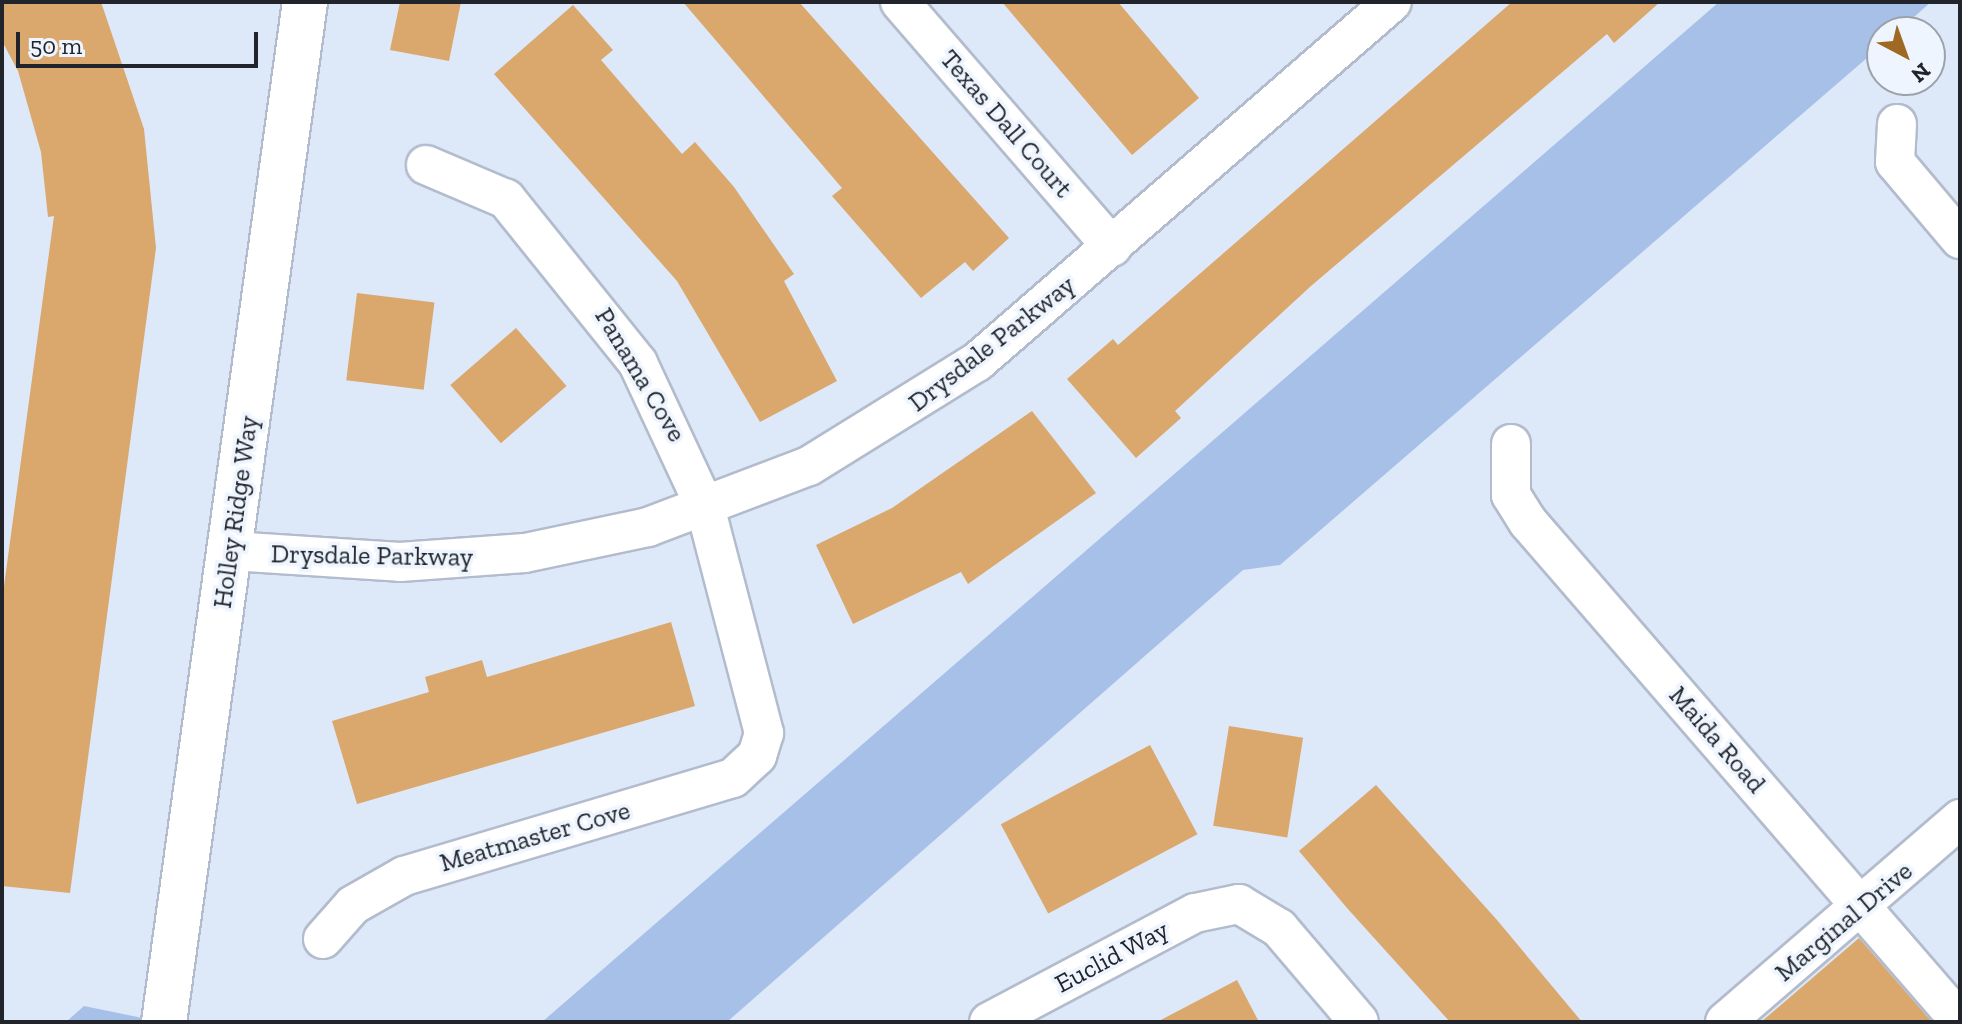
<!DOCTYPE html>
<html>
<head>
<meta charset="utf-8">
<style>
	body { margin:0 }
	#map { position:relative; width:1962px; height:1024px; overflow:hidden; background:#dde8f9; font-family:"Zilla Slab",serif }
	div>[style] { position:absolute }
	.green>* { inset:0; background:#a6c0e8 }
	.building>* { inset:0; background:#daa76d; transform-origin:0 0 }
	.roads { filter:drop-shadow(2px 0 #b2bccd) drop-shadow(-2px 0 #b2bccd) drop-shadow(0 2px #b2bccd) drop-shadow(0 -2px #b2bccd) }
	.minor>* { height:38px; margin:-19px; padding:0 19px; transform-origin:19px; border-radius:19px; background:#fff }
	.tertiary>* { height:44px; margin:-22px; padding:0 22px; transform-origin:22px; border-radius:22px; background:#fff }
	span { translate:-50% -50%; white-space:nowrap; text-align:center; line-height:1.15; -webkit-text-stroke:7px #eef5ff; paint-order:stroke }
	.street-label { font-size:26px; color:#21252b }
	.frame { position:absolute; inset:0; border:4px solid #21252b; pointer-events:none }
	.north { position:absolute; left:1866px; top:16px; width:80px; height:80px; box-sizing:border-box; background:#eef5ff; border:2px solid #9ca2aa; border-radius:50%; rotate:139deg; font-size:22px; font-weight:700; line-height:32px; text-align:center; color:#21252b }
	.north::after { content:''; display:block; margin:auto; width:28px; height:36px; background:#9f6923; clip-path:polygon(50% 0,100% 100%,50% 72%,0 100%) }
	.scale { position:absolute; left:16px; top:32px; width:242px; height:36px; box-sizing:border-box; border:4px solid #21252b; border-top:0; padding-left:10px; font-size:24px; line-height:28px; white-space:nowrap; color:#21252b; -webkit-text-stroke:6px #eef5ff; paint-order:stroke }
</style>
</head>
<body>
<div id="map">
	<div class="green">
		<i style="clip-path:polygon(1719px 2px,1931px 2px,1897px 32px,1882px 32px,1882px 45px,1280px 565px,1243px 570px,727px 1022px,542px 1022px)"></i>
		<i style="clip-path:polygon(84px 1006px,162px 1022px,66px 1022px)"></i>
	</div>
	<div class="building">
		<i style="clip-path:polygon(2px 2px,101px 2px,144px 129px,156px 248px,70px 893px,2px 886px,2px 601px,54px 216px,48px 217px,41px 152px,18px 71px,2px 41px)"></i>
		<i style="clip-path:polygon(400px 2px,461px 2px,449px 61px,390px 50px)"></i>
		<i style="clip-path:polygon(683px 2px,799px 2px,1009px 238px,973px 271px,965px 262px,921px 298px,832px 196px,842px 188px)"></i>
		<i style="clip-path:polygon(1002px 2px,1118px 2px,1199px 98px,1132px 155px)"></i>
		<i style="clip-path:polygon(1512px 2px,1660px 2px,1614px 43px,1607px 34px,1311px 286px,1175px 411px,1181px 418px,1136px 458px,1067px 379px,1113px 339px,1118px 345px)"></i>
		<i style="clip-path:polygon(573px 5px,613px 50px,601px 60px,682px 154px,695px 142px,734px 187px,794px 274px,784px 281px,837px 381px,760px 422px,677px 281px,494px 74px)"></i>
		<i style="left:357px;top:293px;width:78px;height:88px;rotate:7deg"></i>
		<i style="left:516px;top:328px;width:77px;height:87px;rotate:49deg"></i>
		<i style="clip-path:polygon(1032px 411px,1096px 493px,968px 584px,961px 572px,853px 624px,816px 545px,892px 508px)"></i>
		<i style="clip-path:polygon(671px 622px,695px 706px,357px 804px,332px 721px,429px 692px,425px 677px,482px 660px,487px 677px)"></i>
		<i style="left:1229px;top:726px;width:75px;height:101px;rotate:9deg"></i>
		<i style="left:1150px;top:745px;width:101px;height:169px;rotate:62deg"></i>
		<i style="clip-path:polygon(1376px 785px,1497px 920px,1582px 1022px,1450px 1022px,1347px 908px,1299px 851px)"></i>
		<i style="clip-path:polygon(1859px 938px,1932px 1022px,1761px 1022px)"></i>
		<i style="clip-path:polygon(1237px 980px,1259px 1022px,1157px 1022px)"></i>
	</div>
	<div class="roads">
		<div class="minor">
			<i style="left:900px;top:2px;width:324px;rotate:49.1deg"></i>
			<i style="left:1897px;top:124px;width:38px;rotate:93deg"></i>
			<i style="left:1895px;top:162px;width:101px;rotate:49.8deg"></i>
			<i style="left:1511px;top:444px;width:51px;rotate:90deg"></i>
			<i style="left:1511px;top:495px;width:32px;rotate:58deg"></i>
			<i style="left:1528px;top:522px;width:660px;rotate:49.12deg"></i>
			<i style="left:231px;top:551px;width:169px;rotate:3.7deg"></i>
			<i style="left:400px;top:562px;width:125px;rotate:-4.1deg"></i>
			<i style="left:525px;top:553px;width:126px;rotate:-11.9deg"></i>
			<i style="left:648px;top:527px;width:172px;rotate:-20.8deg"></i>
			<i style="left:809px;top:466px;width:198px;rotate:-31.8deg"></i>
			<i style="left:977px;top:362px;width:549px;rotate:-40.94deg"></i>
			<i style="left:323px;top:939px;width:45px;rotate:-48.6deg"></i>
			<i style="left:353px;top:905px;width:59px;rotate:-29.6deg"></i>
			<i style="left:404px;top:876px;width:343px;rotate:-16.6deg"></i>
			<i style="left:733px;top:778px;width:33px;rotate:-43deg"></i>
			<i style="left:757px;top:756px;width:24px;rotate:-73deg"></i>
			<i style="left:764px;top:733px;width:234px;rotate:-104.6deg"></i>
			<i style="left:705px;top:507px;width:159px;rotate:-115deg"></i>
			<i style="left:638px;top:363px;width:211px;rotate:-128.8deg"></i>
			<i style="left:506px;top:199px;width:87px;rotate:-157deg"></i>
			<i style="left:989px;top:1022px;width:233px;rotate:-27.9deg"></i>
			<i style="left:1195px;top:913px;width:45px;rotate:-11.6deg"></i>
			<i style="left:1239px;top:904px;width:47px;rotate:31deg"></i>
			<i style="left:1279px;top:928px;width:123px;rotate:49.6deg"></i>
			<i style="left:1725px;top:1022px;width:311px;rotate:-40.8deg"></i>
		</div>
		<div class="tertiary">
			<i style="left:164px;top:1022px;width:1030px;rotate:-82.13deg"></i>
		</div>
	</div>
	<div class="street-label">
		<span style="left:1006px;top:124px;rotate:49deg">Texas Dall Court</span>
		<span style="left:992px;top:344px;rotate:-38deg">Drysdale Parkway</span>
		<span style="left:640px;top:375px;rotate:59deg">Panama Cove</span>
		<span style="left:236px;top:512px;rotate:-82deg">Holley Ridge Way</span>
		<span style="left:372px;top:556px;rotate:1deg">Drysdale Parkway</span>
		<span style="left:1717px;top:740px;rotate:49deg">Maida Road</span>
		<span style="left:535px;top:837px;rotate:-16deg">Meatmaster Cove</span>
		<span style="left:1844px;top:922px;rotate:-40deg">Marginal Drive</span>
		<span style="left:1112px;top:957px;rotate:-28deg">Euclid Way</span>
	</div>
	<div class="frame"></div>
	<div class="north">N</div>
	<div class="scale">50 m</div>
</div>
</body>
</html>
